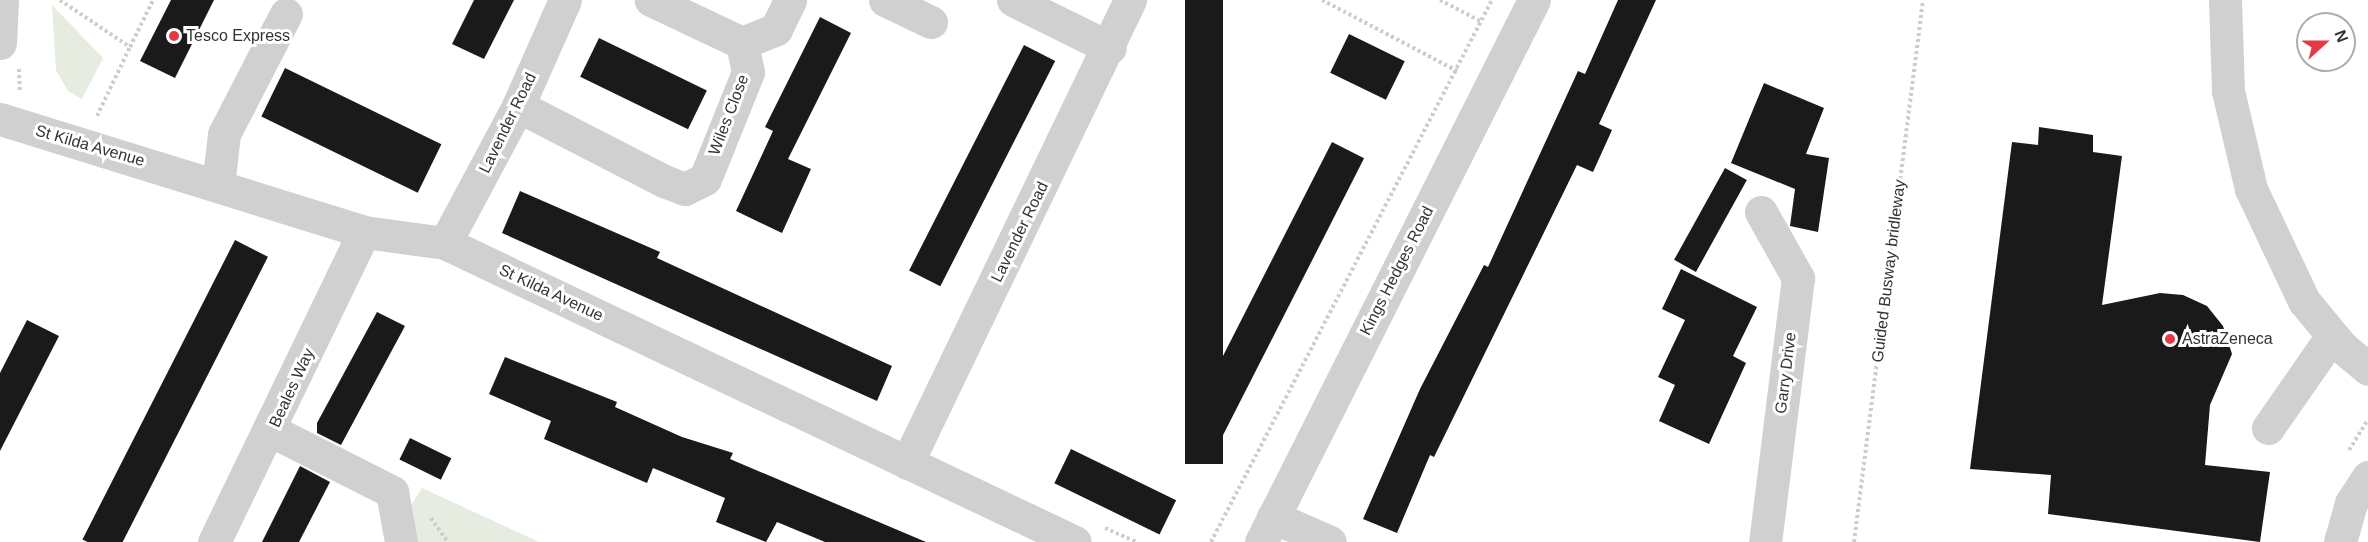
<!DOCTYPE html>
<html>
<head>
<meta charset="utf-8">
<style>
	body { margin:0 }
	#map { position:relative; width:2368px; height:542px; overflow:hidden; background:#fff; font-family:Helvetica,sans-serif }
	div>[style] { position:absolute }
	.green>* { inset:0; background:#e6ecdf }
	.building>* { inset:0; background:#1a1a1a; transform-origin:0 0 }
	.path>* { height:4px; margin-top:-2px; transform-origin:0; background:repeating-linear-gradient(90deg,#cdcdcd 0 3px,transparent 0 6px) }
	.minor>* { height:33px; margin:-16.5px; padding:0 16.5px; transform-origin:16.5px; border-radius:16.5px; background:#d0d0d0 }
	.dots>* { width:16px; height:16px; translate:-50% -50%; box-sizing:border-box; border:3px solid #fff; border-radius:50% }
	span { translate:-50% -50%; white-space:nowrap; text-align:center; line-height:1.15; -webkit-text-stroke:6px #fff; paint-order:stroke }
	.poi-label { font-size:16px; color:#333 }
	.left { translate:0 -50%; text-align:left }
	.street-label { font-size:16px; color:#333 }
	.north { position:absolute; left:2296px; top:12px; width:60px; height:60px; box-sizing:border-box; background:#fff; border:2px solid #adadad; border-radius:50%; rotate:69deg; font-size:16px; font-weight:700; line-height:24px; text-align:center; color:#333 }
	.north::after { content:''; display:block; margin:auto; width:21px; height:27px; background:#e63946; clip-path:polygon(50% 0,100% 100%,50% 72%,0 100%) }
</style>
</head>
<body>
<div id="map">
	<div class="green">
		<i style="clip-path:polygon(52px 5px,103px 58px,82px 99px,68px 91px,56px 70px)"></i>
		<i style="clip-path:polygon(422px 488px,539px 542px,411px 542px,408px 510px)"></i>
	</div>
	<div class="building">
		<i style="clip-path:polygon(171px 0,214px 0,175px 78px,140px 61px)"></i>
		<i style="clip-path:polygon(474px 0,514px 0,484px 59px,452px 44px)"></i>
		<i style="left:1185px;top:0;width:38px;height:464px"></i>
		<i style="clip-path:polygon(1618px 0,1656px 0,1599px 124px,1612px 130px,1593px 172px,1577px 165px,1434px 457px,1430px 455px,1397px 533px,1363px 519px,1420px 389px,1484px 265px,1488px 267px,1578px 71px,1585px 74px)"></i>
		<i style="clip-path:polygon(820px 17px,851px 33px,788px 159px,811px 169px,782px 233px,736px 211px,773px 131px,765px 127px)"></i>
		<i style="left:1349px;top:34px;width:62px;height:43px;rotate:26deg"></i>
		<i style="left:599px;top:38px;width:120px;height:43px;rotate:26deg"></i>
		<i style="left:1024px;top:45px;width:35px;height:253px;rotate:27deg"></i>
		<i style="left:285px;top:68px;width:174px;height:54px;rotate:26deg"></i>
		<i style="clip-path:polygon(1764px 83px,1824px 108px,1806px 154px,1829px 158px,1818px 232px,1790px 226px,1795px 189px,1731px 163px)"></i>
		<i style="clip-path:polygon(2039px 127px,2093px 135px,2093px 152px,2122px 156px,2102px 305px,2160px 293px,2183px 295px,2207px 306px,2223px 326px,2232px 354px,2210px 405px,2205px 465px,2270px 472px,2260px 542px,2048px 514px,2051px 475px,1970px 469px,2012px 142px,2038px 145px)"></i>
		<i style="left:1332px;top:142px;width:36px;height:319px;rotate:27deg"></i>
		<i style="left:1725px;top:168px;width:25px;height:105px;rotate:29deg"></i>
		<i style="clip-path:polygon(520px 191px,660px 252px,657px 258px,892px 366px,877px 401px,502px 233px)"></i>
		<i style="left:235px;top:240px;width:37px;height:336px;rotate:27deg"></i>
		<i style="clip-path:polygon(1681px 269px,1757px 307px,1733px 356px,1746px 363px,1709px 444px,1659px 421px,1675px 385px,1658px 377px,1685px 320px,1662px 309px)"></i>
		<i style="clip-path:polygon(377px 312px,405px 326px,341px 445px,317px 433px,317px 423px)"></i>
		<i style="clip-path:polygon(27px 320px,59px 336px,0 451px,0 373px)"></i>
		<i style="clip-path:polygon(505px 357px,617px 402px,615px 407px,682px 437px,733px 453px,730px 459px,926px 542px,825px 542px,777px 522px,766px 542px,716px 522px,725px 498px,653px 468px,647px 483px,544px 439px,551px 421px,489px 394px)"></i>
		<i style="left:410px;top:438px;width:46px;height:24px;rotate:26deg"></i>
		<i style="left:1071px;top:449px;width:117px;height:38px;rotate:26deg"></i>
		<i style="clip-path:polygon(300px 466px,330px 482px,299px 542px,262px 542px)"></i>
	</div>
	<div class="path">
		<i style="left:60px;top:0;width:84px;rotate:33.9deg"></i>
		<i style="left:130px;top:47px;width:52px;rotate:-63.9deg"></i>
		<i style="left:1322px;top:0;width:153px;rotate:27.7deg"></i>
		<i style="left:1440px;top:0;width:47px;rotate:27.6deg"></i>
		<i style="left:19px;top:69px;width:23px;rotate:88deg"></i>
		<i style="left:97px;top:116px;width:76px;rotate:-64.4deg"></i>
		<i style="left:2349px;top:450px;width:36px;rotate:-58deg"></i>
		<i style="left:431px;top:518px;width:29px;rotate:55deg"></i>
		<i style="left:1105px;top:528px;width:34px;rotate:24deg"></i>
		<i style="left:1211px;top:542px;width:611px;rotate:-62.6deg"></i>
		<i style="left:1854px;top:542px;width:546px;rotate:-82.74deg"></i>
	</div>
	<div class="minor">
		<i style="left:885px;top:0;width:51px;rotate:25.6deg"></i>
		<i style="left:1013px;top:0;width:108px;rotate:26.3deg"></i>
		<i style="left:2225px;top:0;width:91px;rotate:88.1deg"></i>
		<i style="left:2228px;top:91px;width:101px;rotate:76.8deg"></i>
		<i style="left:2251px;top:189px;width:124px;rotate:64.7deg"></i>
		<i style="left:2304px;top:301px;width:60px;rotate:50.4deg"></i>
		<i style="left:2342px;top:347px;width:34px;rotate:40deg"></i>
		<i style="left:0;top:43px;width:43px;rotate:-87.3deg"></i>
		<i style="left:742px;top:43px;width:37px;rotate:-22deg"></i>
		<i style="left:776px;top:29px;width:32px;rotate:-64deg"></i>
		<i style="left:518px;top:106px;width:164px;rotate:27.2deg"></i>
		<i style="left:664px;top:181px;width:22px;rotate:21deg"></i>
		<i style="left:685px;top:189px;width:22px;rotate:-27deg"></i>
		<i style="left:705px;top:179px;width:115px;rotate:-68.1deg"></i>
		<i style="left:748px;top:72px;width:30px;rotate:-102deg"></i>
		<i style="left:742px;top:43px;width:101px;rotate:-154.7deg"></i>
		<i style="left:0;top:119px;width:381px;rotate:17.2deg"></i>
		<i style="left:364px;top:232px;width:82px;rotate:7.7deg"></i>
		<i style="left:445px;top:243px;width:697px;rotate:25.39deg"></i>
		<i style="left:218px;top:186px;width:52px;rotate:-83.4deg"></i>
		<i style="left:224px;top:134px;width:135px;rotate:-62.7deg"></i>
		<i style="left:1761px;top:212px;width:76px;rotate:60.7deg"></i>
		<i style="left:1798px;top:278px;width:266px;rotate:97.1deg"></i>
		<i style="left:445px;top:243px;width:155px;rotate:-61.9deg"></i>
		<i style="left:518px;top:106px;width:116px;rotate:-66.1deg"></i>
		<i style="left:2268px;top:428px;width:112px;rotate:-55.2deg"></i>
		<i style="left:272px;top:431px;width:135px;rotate:26.9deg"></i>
		<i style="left:392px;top:492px;width:51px;rotate:79.8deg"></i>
		<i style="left:907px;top:463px;width:514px;rotate:-64.28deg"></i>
		<i style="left:1273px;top:517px;width:62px;rotate:23.7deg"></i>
		<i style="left:214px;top:542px;width:344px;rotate:-64.2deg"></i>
		<i style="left:1261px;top:542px;width:607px;rotate:-63.27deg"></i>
		<i style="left:2340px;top:542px;width:41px;rotate:-74.2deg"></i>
		<i style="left:2351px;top:503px;width:31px;rotate:-57deg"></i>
	</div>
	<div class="dots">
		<i style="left:174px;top:36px;background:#e63946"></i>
		<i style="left:2170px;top:339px;background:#e63946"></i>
	</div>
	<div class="poi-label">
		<span class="left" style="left:186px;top:36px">Tesco Express</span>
		<span class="left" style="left:2182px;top:339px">AstraZeneca</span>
	</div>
	<div class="street-label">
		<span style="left:729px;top:115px;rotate:-69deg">Wiles Close</span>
		<span style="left:508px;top:123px;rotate:-64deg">Lavender Road</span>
		<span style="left:90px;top:146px;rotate:16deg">St Kilda Avenue</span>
		<span style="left:1020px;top:232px;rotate:-64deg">Lavender Road</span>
		<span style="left:1397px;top:271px;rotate:-63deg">Kings Hedges Road</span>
		<span style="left:1889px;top:271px;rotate:-83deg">Guided Busway bridleway</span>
		<span style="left:551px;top:293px;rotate:25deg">St Kilda Avenue</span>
		<span style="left:1786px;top:373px;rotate:-83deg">Garry Drive</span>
		<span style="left:292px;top:388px;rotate:-65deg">Beales Way</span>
	</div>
	<div class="north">N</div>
</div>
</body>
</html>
